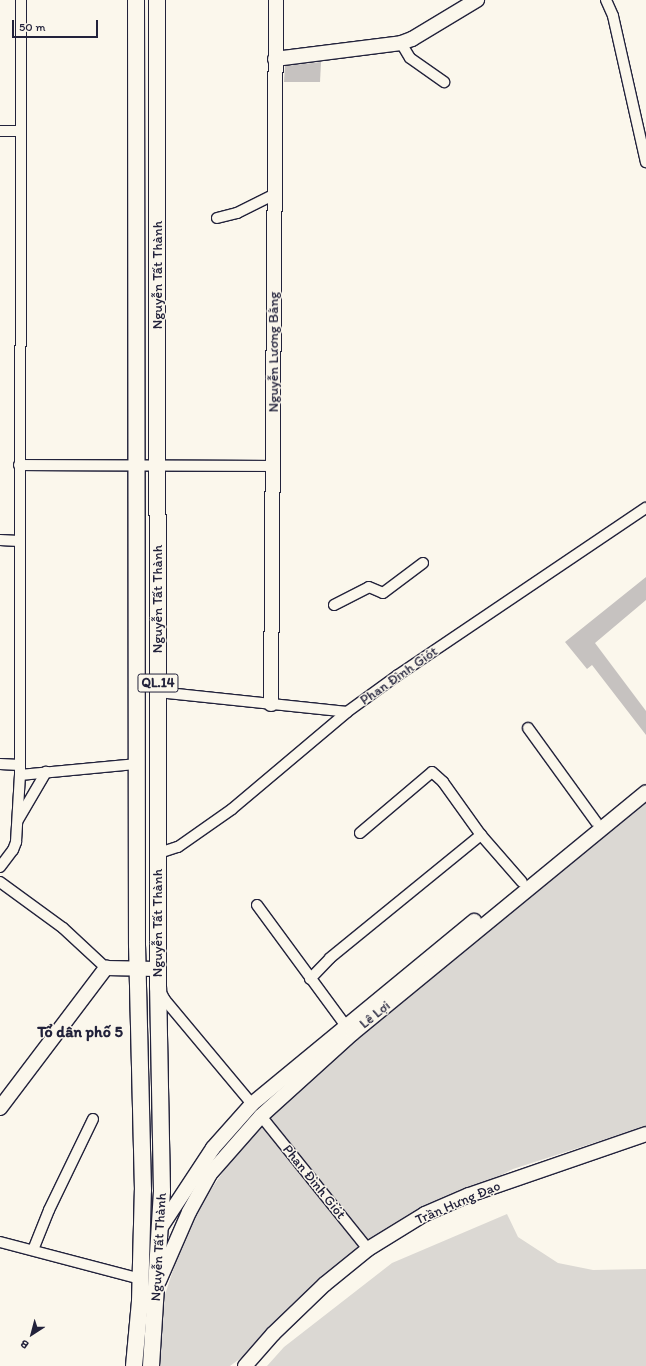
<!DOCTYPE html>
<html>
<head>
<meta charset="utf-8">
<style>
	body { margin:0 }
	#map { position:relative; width:646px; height:1366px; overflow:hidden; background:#fbf7ec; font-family:Itim,sans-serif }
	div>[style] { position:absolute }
	.green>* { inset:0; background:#dbd8d3 }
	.building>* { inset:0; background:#c6c2c0 }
	.roads { filter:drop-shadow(1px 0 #22223b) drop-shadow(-1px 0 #22223b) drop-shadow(0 1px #22223b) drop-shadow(0 -1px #22223b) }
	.street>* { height:10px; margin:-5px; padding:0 5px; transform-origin:5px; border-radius:5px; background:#fbf7ec }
	.secondary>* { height:14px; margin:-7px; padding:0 7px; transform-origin:7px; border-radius:7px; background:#fbf7ec }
	.primary>* { height:16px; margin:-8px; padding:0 8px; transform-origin:8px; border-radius:8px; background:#fbf7ec }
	span { translate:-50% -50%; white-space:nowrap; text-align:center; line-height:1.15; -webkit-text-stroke:3px #fbf7ec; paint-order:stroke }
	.shield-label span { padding:1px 3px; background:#fbf7ec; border:1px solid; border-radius:3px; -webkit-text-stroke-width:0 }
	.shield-label { font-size:13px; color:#22223b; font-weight:700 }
	.street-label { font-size:14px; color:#22223b }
	.quarter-label { font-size:16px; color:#22223b; font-weight:700 }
	.north { position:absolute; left:12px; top:1314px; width:40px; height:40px; -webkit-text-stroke:3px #fbf7ec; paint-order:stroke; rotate:216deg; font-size:11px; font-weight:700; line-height:16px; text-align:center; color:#22223b }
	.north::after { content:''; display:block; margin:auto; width:14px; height:18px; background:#22223b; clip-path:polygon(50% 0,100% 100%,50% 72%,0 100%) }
	.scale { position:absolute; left:12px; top:20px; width:86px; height:18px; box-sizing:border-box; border:2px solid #22223b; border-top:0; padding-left:5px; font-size:12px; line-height:14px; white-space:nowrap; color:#22223b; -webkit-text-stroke:3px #fbf7ec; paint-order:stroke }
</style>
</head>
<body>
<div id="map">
	<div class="green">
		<i style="clip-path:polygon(646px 791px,646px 1126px,513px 1169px,425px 1214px,368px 1249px,273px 1334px,230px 1366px,155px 1366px,161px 1307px,179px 1252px,195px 1216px,210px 1191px,261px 1116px)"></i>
		<i style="clip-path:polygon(507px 1214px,518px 1237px,558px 1263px,593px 1270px,646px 1269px,646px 1366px,267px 1366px,284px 1347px,392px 1263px)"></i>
	</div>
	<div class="building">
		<i style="clip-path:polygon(321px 62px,320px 82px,284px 82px,285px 66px)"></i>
		<i style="clip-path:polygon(646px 577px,646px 600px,595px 643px,646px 711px,646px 735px,592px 665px,587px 669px,565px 642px)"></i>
	</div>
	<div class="roads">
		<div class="street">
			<i style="left:606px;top:0;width:17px;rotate:66deg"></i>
			<i style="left:613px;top:16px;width:150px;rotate:77.3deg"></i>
			<i style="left:401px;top:43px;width:17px;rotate:59deg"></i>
			<i style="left:410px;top:58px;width:42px;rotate:35.2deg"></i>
			<i style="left:0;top:131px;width:20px"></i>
			<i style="left:217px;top:218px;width:21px;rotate:-14deg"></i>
			<i style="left:237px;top:213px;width:42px;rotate:-26.6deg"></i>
			<i style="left:19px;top:465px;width:254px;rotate:0.2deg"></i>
			<i style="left:0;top:540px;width:19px;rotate:3deg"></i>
			<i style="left:334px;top:605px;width:39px;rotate:-27deg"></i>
			<i style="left:369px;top:587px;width:15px;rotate:23deg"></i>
			<i style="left:383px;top:593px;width:50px;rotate:-36.9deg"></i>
			<i style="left:158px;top:692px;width:190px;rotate:6deg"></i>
			<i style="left:528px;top:728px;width:116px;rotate:54.1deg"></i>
			<i style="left:0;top:764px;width:20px;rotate:3deg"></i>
			<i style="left:20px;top:775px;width:118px;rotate:-5.4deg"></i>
			<i style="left:18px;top:820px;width:56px;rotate:-59.7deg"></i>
			<i style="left:360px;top:833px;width:94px;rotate:-40.3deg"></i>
			<i style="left:432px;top:772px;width:15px;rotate:42deg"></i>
			<i style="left:443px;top:782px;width:65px;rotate:54.4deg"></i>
			<i style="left:481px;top:835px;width:62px;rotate:48.9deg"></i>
			<i style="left:159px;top:853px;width:20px;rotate:-18deg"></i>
			<i style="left:178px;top:847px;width:66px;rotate:-35.1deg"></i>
			<i style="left:232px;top:809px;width:150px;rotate:-40.1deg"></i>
			<i style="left:347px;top:712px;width:63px;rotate:-36deg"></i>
			<i style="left:398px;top:675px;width:299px;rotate:-34deg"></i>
			<i style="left:0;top:867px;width:21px;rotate:-53deg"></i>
			<i style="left:13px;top:850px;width:9px;rotate:-69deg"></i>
			<i style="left:16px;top:842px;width:67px;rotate:-86.6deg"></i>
			<i style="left:20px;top:775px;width:775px;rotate:-89.93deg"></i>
			<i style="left:0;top:882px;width:78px;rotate:36.1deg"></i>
			<i style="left:63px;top:928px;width:59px;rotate:42.9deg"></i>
			<i style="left:257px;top:905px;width:149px;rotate:53.7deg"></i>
			<i style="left:310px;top:979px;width:29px;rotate:-46deg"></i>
			<i style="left:330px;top:958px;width:195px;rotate:-39.2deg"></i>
			<i style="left:160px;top:991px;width:10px;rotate:61deg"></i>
			<i style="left:165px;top:1000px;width:136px;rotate:50.1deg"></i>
			<i style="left:261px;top:1116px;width:171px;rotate:51.2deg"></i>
			<i style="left:0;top:1242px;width:146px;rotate:14.7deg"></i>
			<i style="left:33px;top:1250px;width:43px;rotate:-68.2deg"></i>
			<i style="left:49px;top:1210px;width:101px;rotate:-64.2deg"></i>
		</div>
		<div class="secondary">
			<i style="left:275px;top:59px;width:127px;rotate:-7.2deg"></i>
			<i style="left:401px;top:43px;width:12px;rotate:-20deg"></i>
			<i style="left:412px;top:39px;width:76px;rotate:-31deg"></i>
			<i style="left:271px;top:704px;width:704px;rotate:-89.59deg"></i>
			<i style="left:0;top:1108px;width:176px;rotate:-52.9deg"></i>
			<i style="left:106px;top:968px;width:52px;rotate:1.1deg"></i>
			<i style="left:159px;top:1230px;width:98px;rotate:-56.6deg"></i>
			<i style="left:213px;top:1148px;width:59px;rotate:-48.4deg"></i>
			<i style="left:252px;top:1104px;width:288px;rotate:-39.5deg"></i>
			<i style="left:159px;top:1281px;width:75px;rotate:-66.5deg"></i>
			<i style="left:189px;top:1212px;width:43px;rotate:-61.1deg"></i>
			<i style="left:210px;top:1174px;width:77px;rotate:-48.7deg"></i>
			<i style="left:261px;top:1116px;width:124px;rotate:-42.1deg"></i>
			<i style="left:353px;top:1033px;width:379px;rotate:-39.4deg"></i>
			<i style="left:245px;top:1366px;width:43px;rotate:-48.8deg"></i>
			<i style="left:273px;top:1334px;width:72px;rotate:-43.9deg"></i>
			<i style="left:325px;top:1284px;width:55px;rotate:-39.1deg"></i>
			<i style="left:368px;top:1249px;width:67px;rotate:-31.6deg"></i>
			<i style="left:425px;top:1214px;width:48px;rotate:-23.4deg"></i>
			<i style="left:469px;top:1195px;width:187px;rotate:-19deg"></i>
		</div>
		<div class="primary">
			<i style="left:134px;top:1366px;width:65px;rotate:-84.7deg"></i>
			<i style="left:140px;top:1301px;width:111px;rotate:-88.5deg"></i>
			<i style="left:143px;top:1190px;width:245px;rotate:-91.4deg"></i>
			<i style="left:137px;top:945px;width:945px;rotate:-90.06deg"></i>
			<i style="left:151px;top:1366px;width:175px;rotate:-86.4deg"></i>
			<i style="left:162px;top:1191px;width:204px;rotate:-91.1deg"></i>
			<i style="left:158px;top:987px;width:987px;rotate:-90.06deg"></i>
		</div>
	</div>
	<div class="shield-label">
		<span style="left:158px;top:683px">QL.14</span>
	</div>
	<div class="street-label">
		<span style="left:158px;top:275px;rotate:-90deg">Nguyễn Tất Thành</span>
		<span style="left:274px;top:352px;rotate:-90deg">Nguyễn Lương Bằng</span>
		<span style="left:158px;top:599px;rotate:-90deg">Nguyễn Tất Thành</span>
		<span style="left:399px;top:676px;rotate:-35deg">Phan Đình Giót</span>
		<span style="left:158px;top:923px;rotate:-90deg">Nguyễn Tất Thành</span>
		<span style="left:375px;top:1015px;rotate:-39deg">Lê Lợi</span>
		<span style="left:314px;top:1182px;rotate:51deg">Phan Đình Giót</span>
		<span style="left:458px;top:1203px;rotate:-23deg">Trần Hưng Đạo</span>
		<span style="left:159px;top:1247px;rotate:-87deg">Nguyễn Tất Thành</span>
	</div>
	<div class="quarter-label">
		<span style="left:80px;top:1032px">Tổ dân phố 5</span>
	</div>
	<div class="north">B</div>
	<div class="scale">50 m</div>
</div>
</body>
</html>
